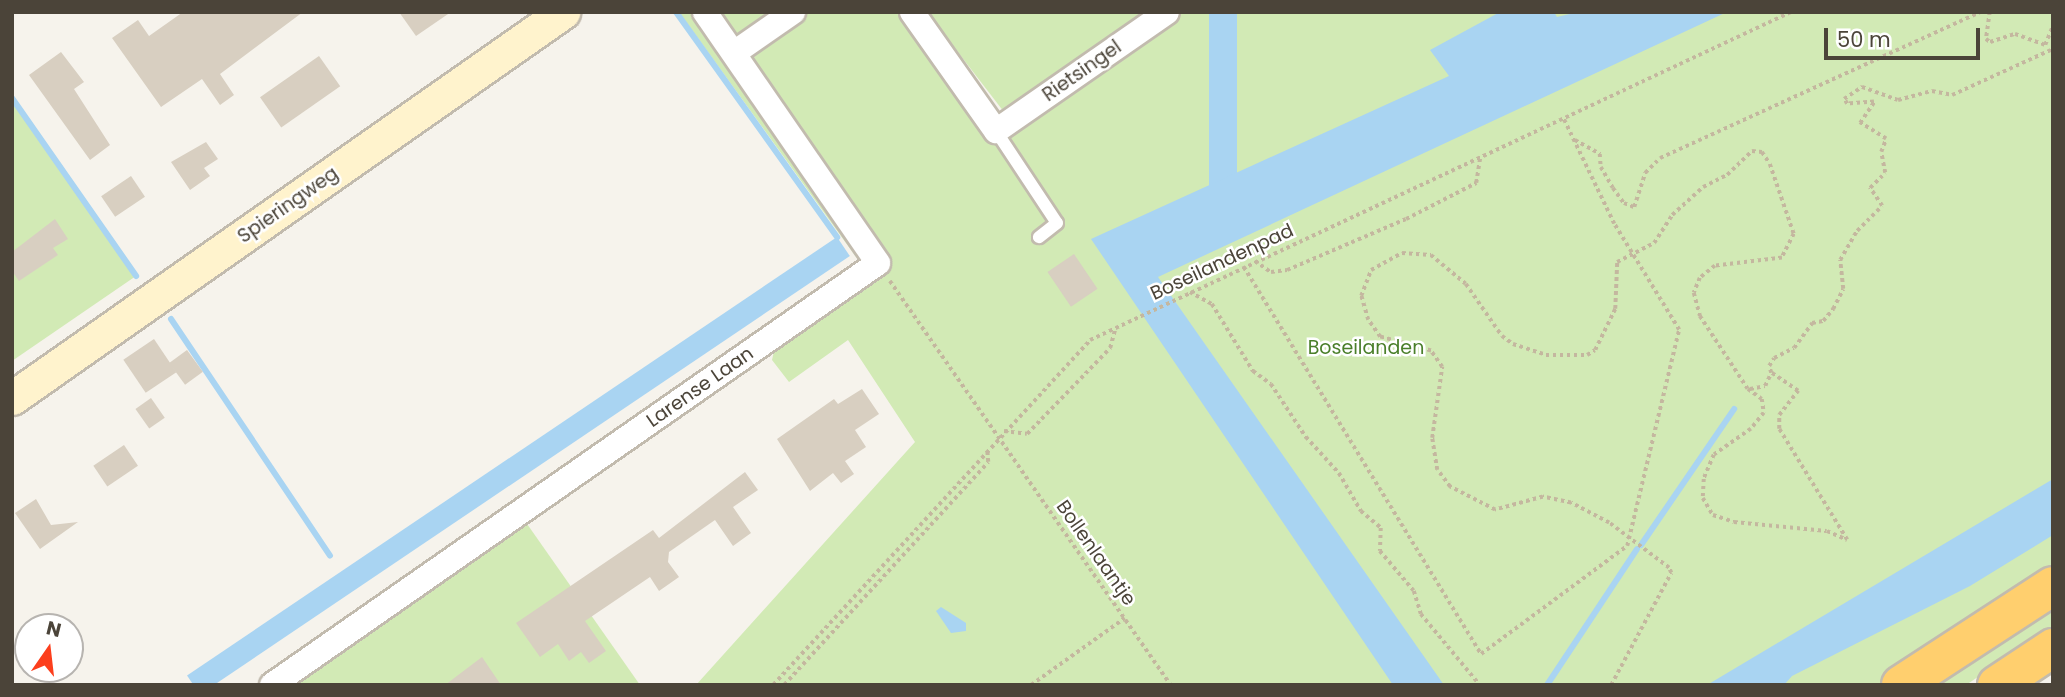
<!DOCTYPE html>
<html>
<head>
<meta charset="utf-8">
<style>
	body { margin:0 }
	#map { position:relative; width:2065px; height:697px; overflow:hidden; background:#f6f3ec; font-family:Poppins,sans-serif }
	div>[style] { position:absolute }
	.green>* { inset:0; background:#d2eab5 }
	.water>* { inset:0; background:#a9d4f2; transform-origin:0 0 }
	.stream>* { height:6px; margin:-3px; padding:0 3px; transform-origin:3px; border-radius:3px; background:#a9d4f2 }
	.building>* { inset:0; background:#d8cfc1; transform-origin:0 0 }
	.path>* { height:3.5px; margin-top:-1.75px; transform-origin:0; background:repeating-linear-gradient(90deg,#c4b79f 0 3.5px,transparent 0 7px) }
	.roads { filter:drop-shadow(2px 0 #c2bbae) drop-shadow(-2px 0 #c2bbae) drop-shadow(0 2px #c2bbae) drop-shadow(0 -2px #c2bbae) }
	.lane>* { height:12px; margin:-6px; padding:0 6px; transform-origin:6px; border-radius:6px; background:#fff }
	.street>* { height:24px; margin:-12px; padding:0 12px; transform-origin:12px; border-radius:12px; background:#fff }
	.secondary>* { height:33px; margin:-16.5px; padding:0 16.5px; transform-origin:16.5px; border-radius:16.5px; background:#fff3cd }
	.highway>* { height:38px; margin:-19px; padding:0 19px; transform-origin:19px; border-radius:19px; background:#ffcf6e }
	span { translate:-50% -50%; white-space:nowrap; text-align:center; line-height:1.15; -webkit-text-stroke:5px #fff; paint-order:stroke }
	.street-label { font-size:19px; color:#4b4439 }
	.park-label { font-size:19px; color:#4a7f2a }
	.frame { position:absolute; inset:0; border:14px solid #4b4439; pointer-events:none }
	.north { position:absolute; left:14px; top:613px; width:70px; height:70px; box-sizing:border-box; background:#fff; border:2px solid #b7b4b0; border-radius:50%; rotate:14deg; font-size:19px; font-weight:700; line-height:28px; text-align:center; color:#4b4439 }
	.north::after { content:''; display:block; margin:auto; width:24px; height:32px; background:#fc3f1d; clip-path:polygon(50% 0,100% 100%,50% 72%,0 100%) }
	.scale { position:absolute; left:1824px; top:28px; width:156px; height:32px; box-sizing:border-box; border:4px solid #4b4439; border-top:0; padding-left:9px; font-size:21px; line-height:24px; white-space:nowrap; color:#4b4439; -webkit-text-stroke:5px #fff; paint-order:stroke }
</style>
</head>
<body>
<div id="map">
	<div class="green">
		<i style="clip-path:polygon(679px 12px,908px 12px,985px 128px,1158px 12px,2053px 12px,2053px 578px,1893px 685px,696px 685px,915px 442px,848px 340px,789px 382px,772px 360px,775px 347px,872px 279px)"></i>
		<i style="clip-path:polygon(927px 12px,1143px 12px,1004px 112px)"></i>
		<i style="clip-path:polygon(12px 96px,136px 276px,12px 361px)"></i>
		<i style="clip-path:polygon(525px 521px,640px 685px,288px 685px)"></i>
		<i style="clip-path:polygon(2053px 593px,2053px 626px,1966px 685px,1917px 685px)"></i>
	</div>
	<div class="water">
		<i style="left:1209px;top:12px;width:28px;height:221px"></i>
		<i style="clip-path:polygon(1500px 12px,1554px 12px,1557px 17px,1578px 12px,1727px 12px,1158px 277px,1444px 685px,1393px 685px,1091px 239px,1449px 76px,1430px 50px)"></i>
		<i style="left:837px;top:237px;width:23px;height:784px;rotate:56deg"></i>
		<i style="clip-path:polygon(2053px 479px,2053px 535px,1970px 586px,1792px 676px,1784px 685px,1707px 685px)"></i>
		<i style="clip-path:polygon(941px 607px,966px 623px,966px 631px,951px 633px,936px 611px)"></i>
	</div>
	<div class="stream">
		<i style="left:676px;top:12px;width:277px;rotate:54.4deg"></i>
		<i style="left:12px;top:98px;width:217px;rotate:55.1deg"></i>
		<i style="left:171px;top:319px;width:285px;rotate:56.1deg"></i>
		<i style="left:1641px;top:545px;width:165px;rotate:-55.6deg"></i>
		<i style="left:1547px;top:685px;width:163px;rotate:-56.5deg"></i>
	</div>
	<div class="building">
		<i style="clip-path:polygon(183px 12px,303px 12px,220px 74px,234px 95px,220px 105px,202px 79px,161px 107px,112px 38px,138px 20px,149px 36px)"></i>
		<i style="clip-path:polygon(399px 12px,451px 12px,416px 36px)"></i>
		<i style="clip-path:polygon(61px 52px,84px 82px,74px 89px,110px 145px,90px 160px,29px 75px)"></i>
		<i style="left:319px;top:56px;width:37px;height:72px;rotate:55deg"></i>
		<i style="clip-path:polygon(206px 142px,218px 159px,204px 168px,210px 176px,190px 190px,171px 162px)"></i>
		<i style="left:131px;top:176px;width:25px;height:36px;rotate:56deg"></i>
		<i style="clip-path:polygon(55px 219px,68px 239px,53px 248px,58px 255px,19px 281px,12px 271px,12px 252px)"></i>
		<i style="left:1074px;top:254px;width:42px;height:32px;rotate:56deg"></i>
		<i style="left:154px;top:339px;width:40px;height:37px;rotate:56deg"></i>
		<i style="left:187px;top:350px;width:27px;height:22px;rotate:54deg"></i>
		<i style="clip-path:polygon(862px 389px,879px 414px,855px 430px,866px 447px,845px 461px,854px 474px,841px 483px,833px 473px,810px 491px,777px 439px,834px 399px,838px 404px)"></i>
		<i style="left:151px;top:398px;width:24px;height:19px;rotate:55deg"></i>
		<i style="left:124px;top:445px;width:25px;height:37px;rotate:56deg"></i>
		<i style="clip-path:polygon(745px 472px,758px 490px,733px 507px,751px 533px,733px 546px,715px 520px,669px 552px,668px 562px,679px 577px,659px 591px,650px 577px,585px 621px,606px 651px,589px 663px,581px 652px,569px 661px,558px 644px,540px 657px,516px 623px,653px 530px,659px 538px)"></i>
		<i style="clip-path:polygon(36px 499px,51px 525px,78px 522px,40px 549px,15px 513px)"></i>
		<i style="clip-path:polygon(482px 657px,501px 685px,445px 685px)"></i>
	</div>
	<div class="path">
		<i style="left:1990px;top:12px;width:27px;rotate:98deg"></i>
		<i style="left:1986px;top:39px;width:5px;rotate:37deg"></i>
		<i style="left:1990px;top:42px;width:26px;rotate:-18deg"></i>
		<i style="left:2015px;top:34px;width:32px;rotate:20deg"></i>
		<i style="left:2045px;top:45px;width:22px;rotate:-68deg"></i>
		<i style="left:1575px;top:140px;width:29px;rotate:29deg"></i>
		<i style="left:1600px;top:154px;width:13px;rotate:86deg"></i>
		<i style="left:1601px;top:167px;width:24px;rotate:60deg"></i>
		<i style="left:1613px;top:188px;width:19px;rotate:54deg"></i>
		<i style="left:1624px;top:203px;width:11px;rotate:22deg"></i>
		<i style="left:1634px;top:207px;width:36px;rotate:-72deg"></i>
		<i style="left:1645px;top:173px;width:21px;rotate:-45deg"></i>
		<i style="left:1660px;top:158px;width:352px;rotate:-24.5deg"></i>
		<i style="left:1255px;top:261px;width:19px;rotate:35deg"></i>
		<i style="left:1271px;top:272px;width:16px;rotate:-7deg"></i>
		<i style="left:1287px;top:270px;width:129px;rotate:-23.2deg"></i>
		<i style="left:1406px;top:219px;width:79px;rotate:-27.2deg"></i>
		<i style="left:1476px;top:183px;width:25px;rotate:-81deg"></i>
		<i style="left:1244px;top:267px;width:454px;rotate:58.5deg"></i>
		<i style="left:1481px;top:654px;width:182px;rotate:-36.5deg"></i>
		<i style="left:1627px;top:546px;width:222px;rotate:-76.5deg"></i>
		<i style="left:1679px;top:330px;width:124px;rotate:-121.5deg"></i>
		<i style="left:1614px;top:224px;width:118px;rotate:-115.7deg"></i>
		<i style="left:890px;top:281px;width:492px;rotate:55.2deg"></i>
		<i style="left:1190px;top:292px;width:25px;rotate:29deg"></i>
		<i style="left:1212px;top:304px;width:79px;rotate:58.5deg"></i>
		<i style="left:1253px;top:371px;width:22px;rotate:36deg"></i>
		<i style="left:1271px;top:384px;width:64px;rotate:56.6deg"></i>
		<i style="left:1306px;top:437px;width:49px;rotate:47.5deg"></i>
		<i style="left:1339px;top:473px;width:44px;rotate:59.9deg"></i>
		<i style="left:1361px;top:511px;width:26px;rotate:40deg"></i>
		<i style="left:1381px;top:528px;width:23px;rotate:92deg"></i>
		<i style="left:1380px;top:551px;width:52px;rotate:49.6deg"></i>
		<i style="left:1414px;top:591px;width:24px;rotate:73deg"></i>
		<i style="left:1421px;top:614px;width:92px;rotate:50.3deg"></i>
		<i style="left:1750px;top:389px;width:15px;rotate:-11deg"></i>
		<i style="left:1765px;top:386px;width:14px;rotate:-65deg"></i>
		<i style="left:1004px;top:431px;width:23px;rotate:7deg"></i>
		<i style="left:1027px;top:434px;width:120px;rotate:-46deg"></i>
		<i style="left:1110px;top:348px;width:20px;rotate:-75deg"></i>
		<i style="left:773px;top:685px;width:469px;rotate:-47.4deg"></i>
		<i style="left:1090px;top:340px;width:774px;rotate:-25.08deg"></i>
		<i style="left:784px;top:685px;width:302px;rotate:-47.5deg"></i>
		<i style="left:988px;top:462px;width:12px;rotate:-95deg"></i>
		<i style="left:1031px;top:685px;width:115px;rotate:-35.5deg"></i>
		<i style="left:1611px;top:685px;width:127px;rotate:-61.8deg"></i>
		<i style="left:1671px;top:573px;width:5px;rotate:-112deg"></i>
		<i style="left:1669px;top:568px;width:75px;rotate:-143.1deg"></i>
		<i style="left:1609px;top:523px;width:43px;rotate:-152.2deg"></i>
		<i style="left:1571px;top:503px;width:29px;rotate:-168deg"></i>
		<i style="left:1543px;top:497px;width:50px;rotate:164.8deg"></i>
		<i style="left:1495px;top:510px;width:51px;rotate:-152.9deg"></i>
		<i style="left:1450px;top:487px;width:21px;rotate:-127deg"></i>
		<i style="left:1437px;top:470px;width:32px;rotate:-99deg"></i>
		<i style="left:1432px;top:438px;width:72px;rotate:-82deg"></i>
		<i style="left:1442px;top:367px;width:19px;rotate:-125deg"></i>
		<i style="left:1431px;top:351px;width:53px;rotate:-164.6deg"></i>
		<i style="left:1380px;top:337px;width:21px;rotate:-125deg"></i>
		<i style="left:1368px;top:320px;width:25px;rotate:-106deg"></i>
		<i style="left:1361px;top:296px;width:28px;rotate:-69deg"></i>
		<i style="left:1371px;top:270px;width:35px;rotate:-29deg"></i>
		<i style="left:1402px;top:253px;width:29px;rotate:4deg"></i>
		<i style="left:1431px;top:255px;width:45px;rotate:39.6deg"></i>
		<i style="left:1466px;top:284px;width:63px;rotate:55.3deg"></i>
		<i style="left:1502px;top:336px;width:14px;rotate:36deg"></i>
		<i style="left:1513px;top:344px;width:35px;rotate:18deg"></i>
		<i style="left:1546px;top:355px;width:41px"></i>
		<i style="left:1587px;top:355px;width:9px;rotate:-32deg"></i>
		<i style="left:1595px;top:350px;width:46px;rotate:-64deg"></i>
		<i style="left:1615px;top:309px;width:47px;rotate:-87.6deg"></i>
		<i style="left:1617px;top:262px;width:42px;rotate:-27.2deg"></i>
		<i style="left:1654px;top:243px;width:33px;rotate:-57deg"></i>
		<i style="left:1672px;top:215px;width:42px;rotate:-42.1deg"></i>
		<i style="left:1703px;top:187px;width:27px;rotate:-27deg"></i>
		<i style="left:1727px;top:175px;width:35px;rotate:-44deg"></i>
		<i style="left:1752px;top:151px;width:10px;rotate:6deg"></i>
		<i style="left:1762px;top:152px;width:14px;rotate:56deg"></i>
		<i style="left:1770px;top:164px;width:74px;rotate:71.1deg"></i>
		<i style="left:1794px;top:234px;width:27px;rotate:117deg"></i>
		<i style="left:1782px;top:258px;width:67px;rotate:173.2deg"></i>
		<i style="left:1715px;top:266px;width:19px;rotate:141deg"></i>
		<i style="left:1700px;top:278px;width:16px;rotate:112deg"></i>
		<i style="left:1694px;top:293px;width:24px;rotate:75deg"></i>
		<i style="left:1700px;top:316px;width:87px;rotate:56.7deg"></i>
		<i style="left:1748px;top:389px;width:17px;rotate:36deg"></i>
		<i style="left:1762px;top:399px;width:14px;rotate:82deg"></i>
		<i style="left:1764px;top:413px;width:21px;rotate:129deg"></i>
		<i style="left:1751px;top:429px;width:45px;rotate:144.9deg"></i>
		<i style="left:1714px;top:455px;width:26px;rotate:113deg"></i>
		<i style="left:1704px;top:479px;width:19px;rotate:93deg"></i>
		<i style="left:1703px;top:498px;width:20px;rotate:60deg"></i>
		<i style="left:1713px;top:515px;width:22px;rotate:18deg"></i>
		<i style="left:1734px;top:522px;width:93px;rotate:5.5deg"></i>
		<i style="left:1827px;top:531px;width:22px;rotate:24deg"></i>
		<i style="left:1847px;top:540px;width:130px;rotate:-121.5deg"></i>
		<i style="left:1779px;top:429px;width:14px;rotate:-90deg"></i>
		<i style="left:1779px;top:415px;width:31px;rotate:-52deg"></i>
		<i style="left:1798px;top:391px;width:32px;rotate:-146deg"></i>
		<i style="left:1771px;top:373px;width:7px;rotate:-106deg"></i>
		<i style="left:1769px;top:366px;width:9px;rotate:-58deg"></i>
		<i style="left:1774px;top:358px;width:22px;rotate:-27deg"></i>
		<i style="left:1794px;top:348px;width:31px;rotate:-54deg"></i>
		<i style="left:1812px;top:323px;width:11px;rotate:-10deg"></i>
		<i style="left:1823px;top:321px;width:16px;rotate:-50deg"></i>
		<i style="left:1833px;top:309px;width:22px;rotate:-63deg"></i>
		<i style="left:1843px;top:289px;width:29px;rotate:-96deg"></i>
		<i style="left:1840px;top:260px;width:34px;rotate:-60deg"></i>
		<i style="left:1857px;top:231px;width:35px;rotate:-45deg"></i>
		<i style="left:1882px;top:206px;width:22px;rotate:-124deg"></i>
		<i style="left:1870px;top:188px;width:21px;rotate:-45deg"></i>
		<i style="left:1885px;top:173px;width:21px;rotate:-101deg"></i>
		<i style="left:1881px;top:152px;width:14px;rotate:-69deg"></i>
		<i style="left:1886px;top:139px;width:31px;rotate:-148deg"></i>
		<i style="left:1860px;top:123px;width:25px;rotate:-56deg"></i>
		<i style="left:1874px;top:102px;width:27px;rotate:176deg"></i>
		<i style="left:1847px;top:104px;width:6px;rotate:-121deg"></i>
		<i style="left:1844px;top:99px;width:22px;rotate:-34deg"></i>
		<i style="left:1862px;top:87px;width:38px;rotate:20deg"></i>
		<i style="left:1898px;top:100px;width:35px;rotate:-15deg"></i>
		<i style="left:1932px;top:91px;width:20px;rotate:11deg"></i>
		<i style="left:1952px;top:95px;width:111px;rotate:-24.5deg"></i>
	</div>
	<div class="roads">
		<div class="lane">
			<i style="left:996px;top:131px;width:110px;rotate:56.5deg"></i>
			<i style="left:1057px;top:223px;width:23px;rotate:142deg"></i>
		</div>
		<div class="street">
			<i style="left:912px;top:12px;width:146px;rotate:54.8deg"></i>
			<i style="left:996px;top:131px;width:208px;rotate:-34.8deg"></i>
			<i style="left:734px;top:53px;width:72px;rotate:-34.8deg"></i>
			<i style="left:272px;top:685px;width:738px;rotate:-34.85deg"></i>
			<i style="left:878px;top:263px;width:305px;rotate:-124.6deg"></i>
		</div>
		<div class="secondary">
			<i style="left:12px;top:398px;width:673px;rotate:-35.01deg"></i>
		</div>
		<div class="highway">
			<i style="left:1901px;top:685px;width:181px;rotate:-33.1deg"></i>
			<i style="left:1997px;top:685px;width:67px;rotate:-33.5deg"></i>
		</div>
	</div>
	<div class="street-label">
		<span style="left:1082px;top:71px;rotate:-35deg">Rietsingel</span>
		<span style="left:288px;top:205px;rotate:-35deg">Spieringweg</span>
		<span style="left:1222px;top:262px;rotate:-25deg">Boseilandenpad</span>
		<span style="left:700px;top:387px;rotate:-35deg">Larense Laan</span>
		<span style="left:1096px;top:553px;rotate:55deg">Bollenlaantje</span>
	</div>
	<div class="park-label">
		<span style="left:1366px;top:348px">Boseilanden</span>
	</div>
	<div class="frame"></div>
	<div class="north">N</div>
	<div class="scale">50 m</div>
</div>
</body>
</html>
